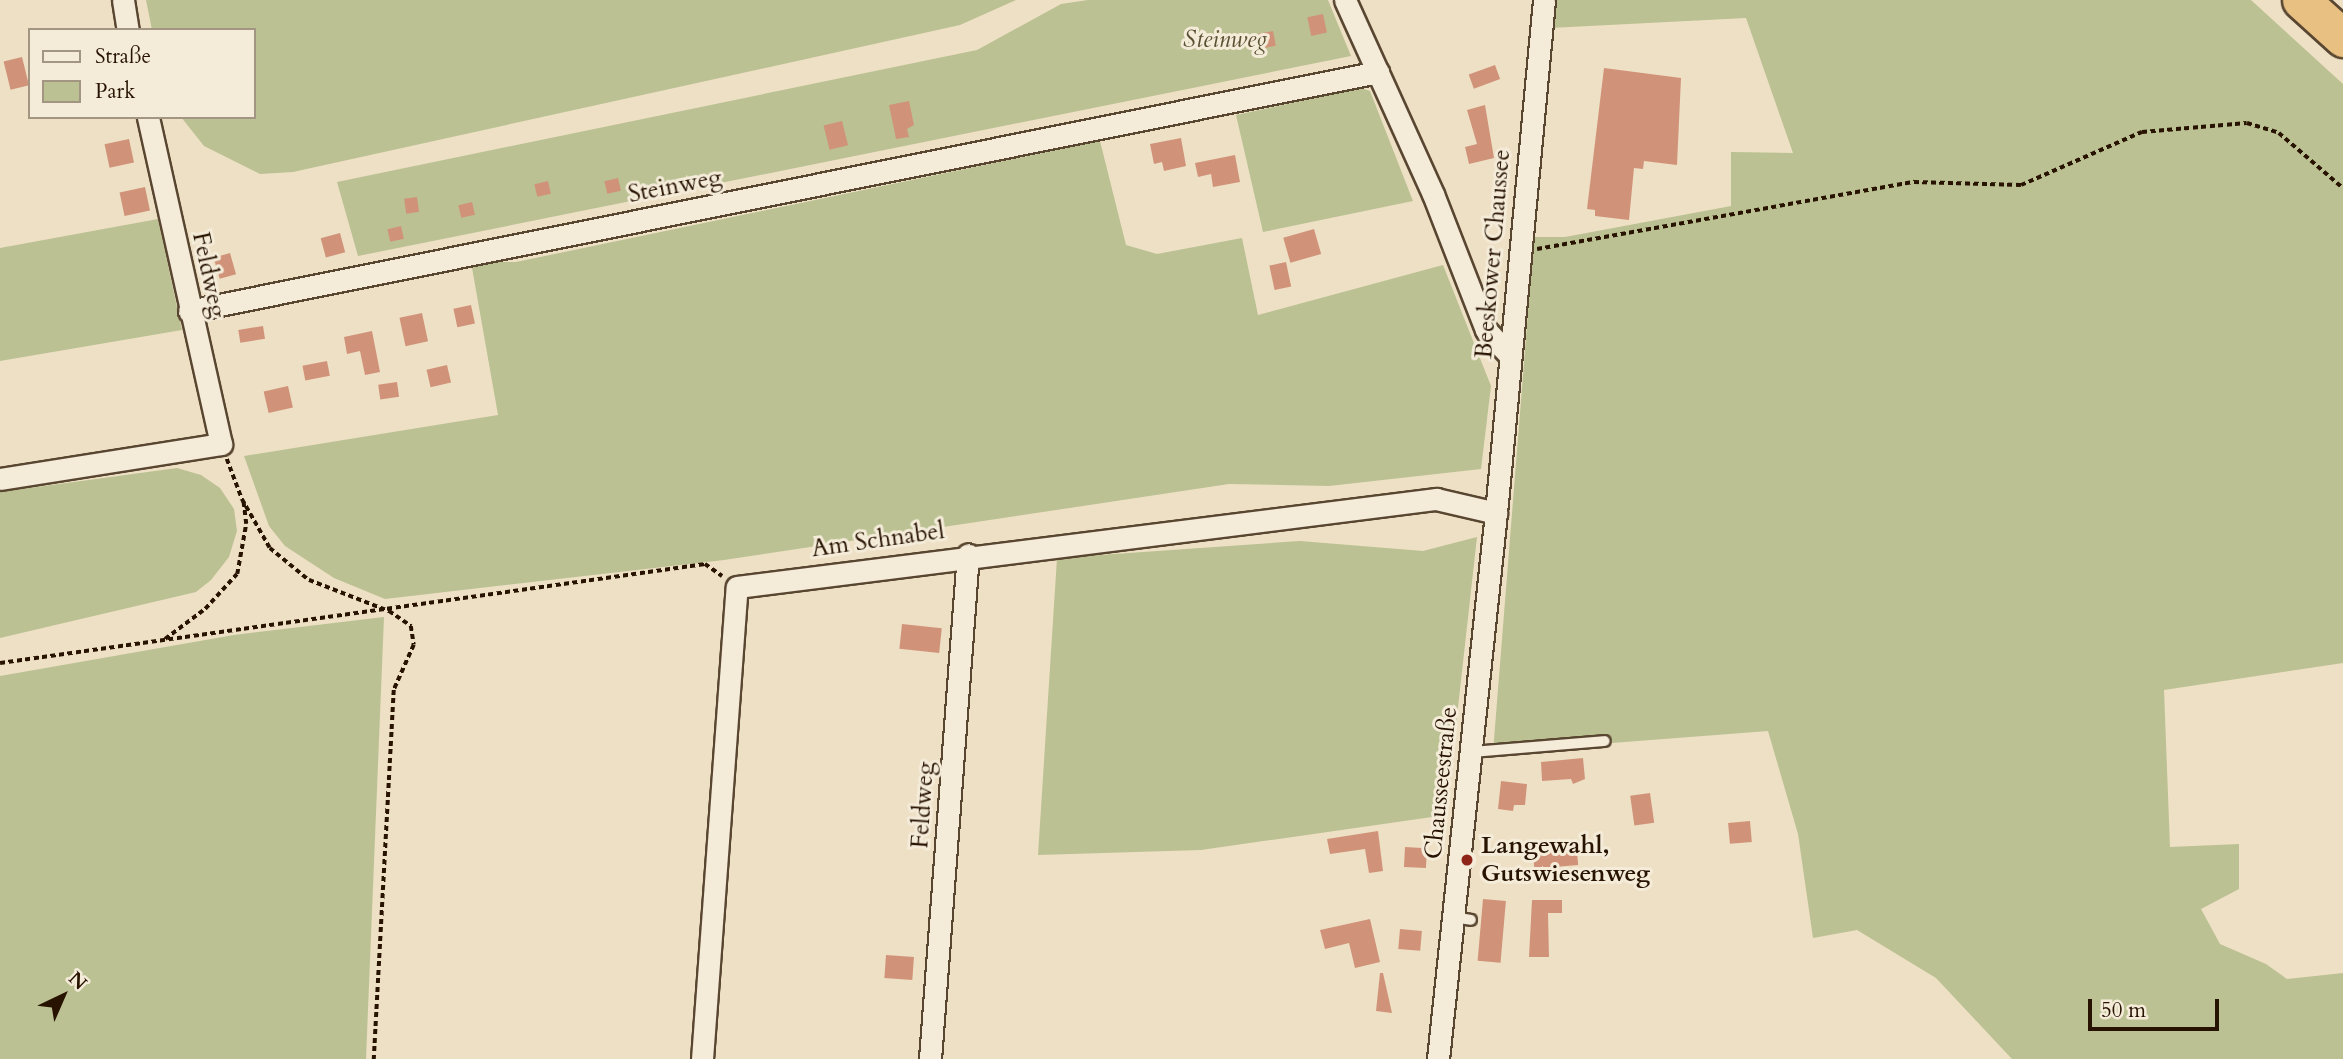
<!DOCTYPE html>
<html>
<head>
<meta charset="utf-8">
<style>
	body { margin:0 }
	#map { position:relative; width:2343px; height:1059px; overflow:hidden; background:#eee0c5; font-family:Cardo,serif }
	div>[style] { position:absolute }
	.green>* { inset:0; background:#bbc192 }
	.building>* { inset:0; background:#d09379; transform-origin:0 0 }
	.path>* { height:3.5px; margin-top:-1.75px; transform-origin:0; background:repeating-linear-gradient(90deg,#271300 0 5px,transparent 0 8.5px) }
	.roads { filter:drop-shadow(2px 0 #594631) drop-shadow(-2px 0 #594631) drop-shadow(0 2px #594631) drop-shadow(0 -2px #594631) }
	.service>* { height:10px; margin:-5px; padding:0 5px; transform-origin:5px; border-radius:5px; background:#f4ebd9 }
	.minor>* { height:21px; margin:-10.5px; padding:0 10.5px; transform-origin:10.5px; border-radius:10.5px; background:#f4ebd9 }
	.motorway>* { height:37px; margin:-18.5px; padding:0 18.5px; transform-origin:18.5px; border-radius:18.5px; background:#e7c082 }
	.dots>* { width:19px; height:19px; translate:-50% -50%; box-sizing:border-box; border:4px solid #f4ebd9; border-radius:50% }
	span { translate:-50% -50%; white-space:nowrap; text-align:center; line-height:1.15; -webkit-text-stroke:6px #f4ebd9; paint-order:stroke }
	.park-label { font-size:24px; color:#5b5033; font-style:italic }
	.street-label { font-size:24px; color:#271300 }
	.poi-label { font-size:24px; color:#271300; font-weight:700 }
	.left { translate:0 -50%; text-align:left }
	.legend { position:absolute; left:28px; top:28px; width:228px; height:91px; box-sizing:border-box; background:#f4ebd9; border:2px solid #a29582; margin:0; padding:9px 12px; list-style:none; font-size:21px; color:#271300 }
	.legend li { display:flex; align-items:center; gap:14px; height:35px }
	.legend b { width:35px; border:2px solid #a29582 }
	.north { position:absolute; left:28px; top:961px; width:70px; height:70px; -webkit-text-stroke:5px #f4ebd9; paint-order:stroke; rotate:44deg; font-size:19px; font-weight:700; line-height:28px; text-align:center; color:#271300 }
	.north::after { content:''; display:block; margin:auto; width:24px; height:32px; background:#271300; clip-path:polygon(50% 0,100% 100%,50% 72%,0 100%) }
	.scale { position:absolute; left:2088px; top:999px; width:131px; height:32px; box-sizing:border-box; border:4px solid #271300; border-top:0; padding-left:9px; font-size:21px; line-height:24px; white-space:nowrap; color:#271300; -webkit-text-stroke:5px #f4ebd9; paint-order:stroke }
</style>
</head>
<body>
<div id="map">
	<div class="green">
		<i style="clip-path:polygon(146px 0,1016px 0,960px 25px,293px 172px,260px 174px,204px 146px,181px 117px,254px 117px,254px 30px,152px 30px)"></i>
		<i style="clip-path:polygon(1088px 0,1328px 0,1351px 56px,358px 256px,337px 182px,977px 50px,1061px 4px)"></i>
		<i style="clip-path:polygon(1554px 0,2251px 0,2343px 84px,2343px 663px,2164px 690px,2170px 847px,2239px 844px,2239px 889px,2201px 909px,2220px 944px,2266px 964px,2287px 979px,2343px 973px,2343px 1059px,2012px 1059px,1936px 978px,1857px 930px,1813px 938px,1798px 834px,1768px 731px,1493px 752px,1534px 237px,1565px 237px,1731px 206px,1731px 152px,1793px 153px,1746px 18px,1550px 28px)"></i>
		<i style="clip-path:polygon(1361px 88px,1370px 91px,1413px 201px,1263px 232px,1236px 115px)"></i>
		<i style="clip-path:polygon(1100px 141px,1126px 245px,1157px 254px,1242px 238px,1258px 315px,1443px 265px,1491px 386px,1481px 469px,1329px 486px,1229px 484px,724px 560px,385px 599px,334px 578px,285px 546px,269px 526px,244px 456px,498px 415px,471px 262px,516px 262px)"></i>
		<i style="clip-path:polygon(158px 219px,182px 330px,0 361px,0 248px)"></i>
		<i style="clip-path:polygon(177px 468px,201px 475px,220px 488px,234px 509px,237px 531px,229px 557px,211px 580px,196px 592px,0 638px,0 492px)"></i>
		<i style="clip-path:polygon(1477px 537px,1446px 815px,1201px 850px,1038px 855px,1057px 558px,1300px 541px,1423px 551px)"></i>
		<i style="clip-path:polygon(384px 617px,366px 1059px,0 1059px,0 676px,234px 635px)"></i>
	</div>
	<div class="building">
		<i style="left:1323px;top:14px;width:19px;height:16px;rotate:78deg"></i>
		<i style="left:1273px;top:31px;width:15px;height:15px;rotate:79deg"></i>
		<i style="left:22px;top:57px;width:29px;height:19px;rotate:76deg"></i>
		<i style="left:1495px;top:65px;width:15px;height:28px;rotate:70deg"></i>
		<i style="clip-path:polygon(1604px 68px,1681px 78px,1677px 165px,1644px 161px,1643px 169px,1634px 168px,1629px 220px,1595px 216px,1595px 210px,1587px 209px)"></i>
		<i style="clip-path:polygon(909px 101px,914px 125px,907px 129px,909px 137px,896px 139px,889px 105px)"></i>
		<i style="clip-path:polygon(1485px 105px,1494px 158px,1469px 164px,1465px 147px,1477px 144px,1467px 110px)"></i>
		<i style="left:842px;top:121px;width:25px;height:19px;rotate:76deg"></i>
		<i style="clip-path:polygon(1181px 138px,1186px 166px,1164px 171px,1162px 162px,1154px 164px,1150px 144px)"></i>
		<i style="left:129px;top:139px;width:24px;height:25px;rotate:78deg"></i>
		<i style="clip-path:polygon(1235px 155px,1240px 182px,1213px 187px,1211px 174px,1198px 177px,1195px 163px)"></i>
		<i style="left:618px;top:178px;width:13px;height:14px;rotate:77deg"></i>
		<i style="left:548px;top:181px;width:13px;height:14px;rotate:77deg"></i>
		<i style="left:145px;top:187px;width:24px;height:26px;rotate:78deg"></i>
		<i style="left:417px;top:197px;width:15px;height:13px;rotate:82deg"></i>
		<i style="left:472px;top:202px;width:13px;height:14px;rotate:77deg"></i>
		<i style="left:401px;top:226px;width:13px;height:14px;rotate:77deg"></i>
		<i style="left:1314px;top:229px;width:26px;height:32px;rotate:74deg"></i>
		<i style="left:340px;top:233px;width:20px;height:20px;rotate:75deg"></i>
		<i style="left:230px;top:253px;width:22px;height:17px;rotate:74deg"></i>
		<i style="left:1286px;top:262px;width:25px;height:17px;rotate:78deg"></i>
		<i style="left:471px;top:305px;width:19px;height:18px;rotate:78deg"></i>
		<i style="left:422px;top:313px;width:29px;height:23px;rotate:78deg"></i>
		<i style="left:263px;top:326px;width:13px;height:25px;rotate:81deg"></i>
		<i style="clip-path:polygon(372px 331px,380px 372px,365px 375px,360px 351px,347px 354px,344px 337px)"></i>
		<i style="left:327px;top:361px;width:15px;height:25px;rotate:79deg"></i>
		<i style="left:447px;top:365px;width:18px;height:21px;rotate:77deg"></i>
		<i style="left:397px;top:382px;width:15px;height:19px;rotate:82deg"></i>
		<i style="left:288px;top:386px;width:22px;height:25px;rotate:77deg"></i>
		<i style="left:902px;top:624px;width:40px;height:25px;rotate:6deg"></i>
		<i style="clip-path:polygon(1583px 758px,1585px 779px,1573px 784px,1571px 779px,1542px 781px,1541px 762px)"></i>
		<i style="clip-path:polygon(1501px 781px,1527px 784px,1525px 805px,1514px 805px,1513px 811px,1498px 809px)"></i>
		<i style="left:1650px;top:793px;width:30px;height:20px;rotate:82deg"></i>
		<i style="left:1750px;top:821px;width:21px;height:22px;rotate:85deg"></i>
		<i style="clip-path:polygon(1378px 831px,1383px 871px,1369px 873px,1365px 849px,1330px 854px,1327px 839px)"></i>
		<i style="left:1576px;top:840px;width:25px;height:44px;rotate:85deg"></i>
		<i style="left:1405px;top:847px;width:22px;height:20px;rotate:3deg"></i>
		<i style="left:1483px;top:899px;width:23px;height:62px;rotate:5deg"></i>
		<i style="clip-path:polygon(1532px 900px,1562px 900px,1562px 913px,1548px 913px,1549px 957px,1529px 957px)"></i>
		<i style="clip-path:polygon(1370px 919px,1380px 962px,1355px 968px,1349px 943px,1325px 949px,1320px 930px)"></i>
		<i style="left:1400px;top:929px;width:22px;height:20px;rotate:5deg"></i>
		<i style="left:886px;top:955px;width:28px;height:23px;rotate:4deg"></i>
		<i style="clip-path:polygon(1380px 973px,1383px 973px,1392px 1013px,1376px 1011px)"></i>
	</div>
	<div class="path">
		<i style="left:1537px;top:249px;width:383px;rotate:-10.1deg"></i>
		<i style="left:1914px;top:182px;width:107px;rotate:1.6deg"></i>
		<i style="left:2021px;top:185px;width:132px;rotate:-23.7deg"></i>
		<i style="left:2142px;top:132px;width:105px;rotate:-4.9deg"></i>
		<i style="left:2247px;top:123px;width:34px;rotate:17deg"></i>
		<i style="left:2279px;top:133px;width:84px;rotate:40.7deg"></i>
		<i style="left:227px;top:459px;width:43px;rotate:69.4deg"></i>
		<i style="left:242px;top:499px;width:56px;rotate:60.3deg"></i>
		<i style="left:270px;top:548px;width:50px;rotate:39.4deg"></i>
		<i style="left:309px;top:580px;width:86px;rotate:21.2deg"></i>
		<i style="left:389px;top:611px;width:27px;rotate:34deg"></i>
		<i style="left:411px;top:626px;width:19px;rotate:81deg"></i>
		<i style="left:414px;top:645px;width:49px;rotate:114deg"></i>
		<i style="left:394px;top:690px;width:370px;rotate:93.1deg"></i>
		<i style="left:165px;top:639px;width:50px;rotate:-36.9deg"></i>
		<i style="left:205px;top:609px;width:47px;rotate:-47.6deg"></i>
		<i style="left:237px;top:574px;width:51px;rotate:-79.8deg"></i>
		<i style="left:246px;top:524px;width:23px;rotate:-97deg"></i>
		<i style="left:0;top:663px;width:712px;rotate:-7.99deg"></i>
		<i style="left:705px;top:564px;width:21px;rotate:35deg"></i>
	</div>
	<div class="roads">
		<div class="service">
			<i style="left:1471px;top:752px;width:134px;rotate:-4.7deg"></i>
			<i style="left:1453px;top:917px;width:18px;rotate:9deg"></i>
		</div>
		<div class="minor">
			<i style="left:123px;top:0;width:30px;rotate:81deg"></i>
			<i style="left:1345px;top:0;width:213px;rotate:65.6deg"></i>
			<i style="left:1433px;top:194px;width:146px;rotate:68.7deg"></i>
			<i style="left:1486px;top:330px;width:35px;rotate:47deg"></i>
			<i style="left:189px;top:311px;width:1213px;rotate:-11.37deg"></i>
			<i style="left:0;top:479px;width:224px;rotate:-9deg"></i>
			<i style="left:221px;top:444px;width:335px;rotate:-102.6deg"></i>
			<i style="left:702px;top:1059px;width:473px;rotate:-85.8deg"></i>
			<i style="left:737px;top:587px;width:705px;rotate:-7.18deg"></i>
			<i style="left:1436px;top:499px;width:62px;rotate:13.1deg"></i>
			<i style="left:930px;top:1059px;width:506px;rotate:-85.7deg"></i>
			<i style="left:1438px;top:1059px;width:549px;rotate:-83.94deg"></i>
			<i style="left:1496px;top:513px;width:515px;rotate:-84.65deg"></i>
		</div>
		<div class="motorway">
			<i style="left:2301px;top:0;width:57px;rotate:42.1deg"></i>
		</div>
	</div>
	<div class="dots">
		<i style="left:1467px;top:860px;background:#8f2418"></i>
	</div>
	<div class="park-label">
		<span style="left:1225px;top:40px">Steinweg</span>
	</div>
	<div class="street-label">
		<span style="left:675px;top:186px;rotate:-11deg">Steinweg</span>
		<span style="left:1493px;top:254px;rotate:-85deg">Beeskower Chaussee</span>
		<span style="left:209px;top:275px;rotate:78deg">Feldweg</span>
		<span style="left:878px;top:540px;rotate:-8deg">Am Schnabel</span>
		<span style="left:1441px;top:783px;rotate:-84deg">Chausseestraße</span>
		<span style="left:923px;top:805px;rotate:-86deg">Feldweg</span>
	</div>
	<div class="poi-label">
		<span class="left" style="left:1481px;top:860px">Langewahl,<br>Gutswiesenweg</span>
	</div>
	<ul class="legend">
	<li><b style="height:9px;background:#f4ebd9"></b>Straße</li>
	<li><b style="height:19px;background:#bbc192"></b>Park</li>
	</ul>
	<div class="north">N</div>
	<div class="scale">50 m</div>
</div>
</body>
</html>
